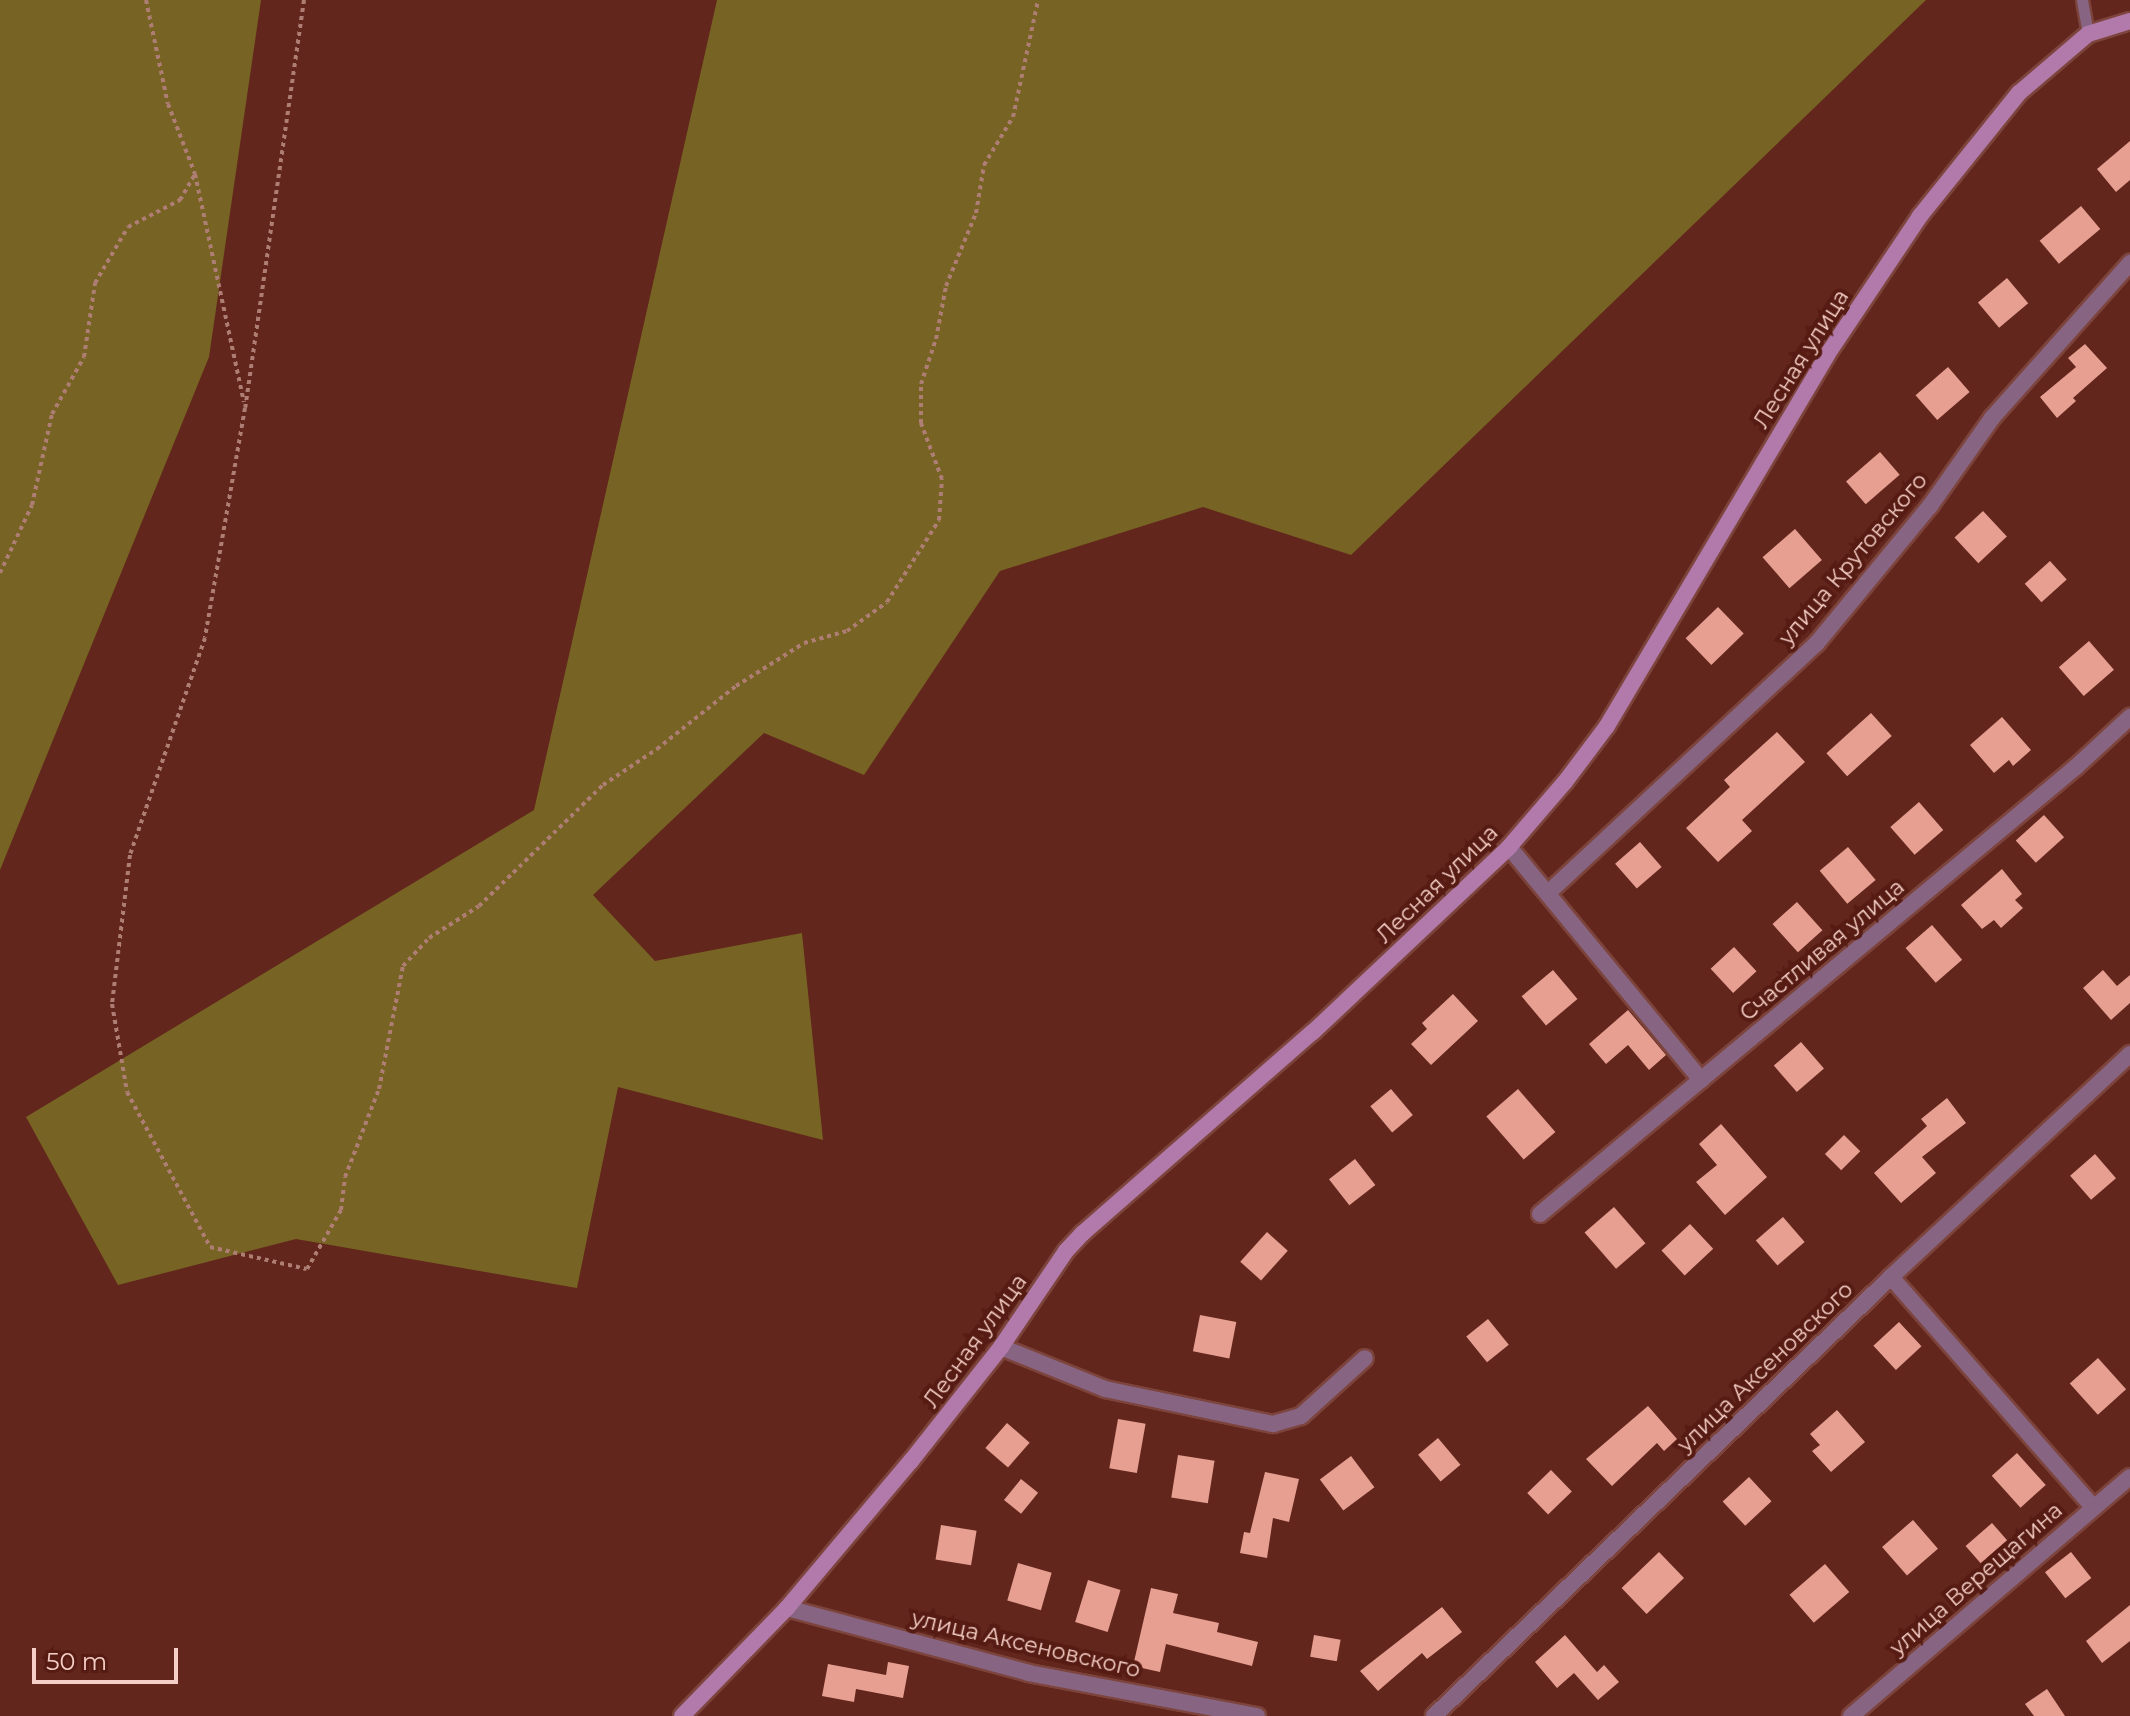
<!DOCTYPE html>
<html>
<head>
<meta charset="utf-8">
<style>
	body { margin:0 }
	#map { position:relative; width:2130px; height:1716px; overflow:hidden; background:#62261d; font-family:Montserrat,sans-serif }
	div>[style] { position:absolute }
	.forest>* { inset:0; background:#776323 }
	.building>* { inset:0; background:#e79f91; transform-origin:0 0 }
	.path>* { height:4px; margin-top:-2px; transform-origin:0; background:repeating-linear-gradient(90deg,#ae7e75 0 4px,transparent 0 8px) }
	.roads { filter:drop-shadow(2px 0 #7c443c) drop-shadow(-2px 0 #7c443c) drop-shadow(0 2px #7c443c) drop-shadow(0 -2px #7c443c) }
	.lane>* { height:11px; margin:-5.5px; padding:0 5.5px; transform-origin:5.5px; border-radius:5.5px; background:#886483 }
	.street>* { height:16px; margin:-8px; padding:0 8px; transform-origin:8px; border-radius:8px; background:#886483 }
	.secondary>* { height:16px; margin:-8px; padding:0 8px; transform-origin:8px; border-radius:8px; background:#b27aab }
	span { translate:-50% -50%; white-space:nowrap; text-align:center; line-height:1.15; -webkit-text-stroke:8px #561b12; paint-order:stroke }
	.street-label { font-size:22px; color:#f5cfc7 }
	.scale { position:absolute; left:32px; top:1648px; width:146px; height:36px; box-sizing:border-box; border:4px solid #f5cfc7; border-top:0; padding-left:10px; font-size:24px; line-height:28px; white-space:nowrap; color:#f5cfc7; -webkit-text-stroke:6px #561b12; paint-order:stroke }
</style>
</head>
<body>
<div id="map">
	<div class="forest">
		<i style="clip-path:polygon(0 0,261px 0,209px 357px,0 870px)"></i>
		<i style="clip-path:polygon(717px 0,1926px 0,1351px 555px,1203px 507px,1000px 571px,864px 775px,764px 733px,593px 895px,655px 961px,802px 933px,823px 1140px,618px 1087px,577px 1288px,296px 1239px,118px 1285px,26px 1117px,534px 810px)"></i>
	</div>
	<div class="building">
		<i style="clip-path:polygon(2130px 141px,2130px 180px,2116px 192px,2097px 169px)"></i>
		<i style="left:2081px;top:206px;width:30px;height:54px;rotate:50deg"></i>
		<i style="left:2007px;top:278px;width:33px;height:38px;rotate:50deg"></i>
		<i style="clip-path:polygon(2085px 344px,2107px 368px,2073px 398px,2076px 401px,2057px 418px,2040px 397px,2076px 367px,2068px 358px)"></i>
		<i style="left:1948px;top:367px;width:33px;height:43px;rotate:49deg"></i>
		<i style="left:1880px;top:452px;width:30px;height:45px;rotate:49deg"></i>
		<i style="left:1983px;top:511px;width:35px;height:39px;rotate:47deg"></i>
		<i style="left:1795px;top:529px;width:41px;height:43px;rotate:49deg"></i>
		<i style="left:2050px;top:561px;width:25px;height:34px;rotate:48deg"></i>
		<i style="left:1718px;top:607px;width:37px;height:45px;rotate:46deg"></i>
		<i style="left:2089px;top:641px;width:38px;height:40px;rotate:49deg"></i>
		<i style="left:1871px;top:713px;width:31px;height:60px;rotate:48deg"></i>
		<i style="clip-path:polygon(2002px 717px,2031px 750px,2013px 766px,2009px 760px,1994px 773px,1970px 745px)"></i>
		<i style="clip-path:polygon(1777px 732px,1805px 762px,1742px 820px,1752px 831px,1718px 862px,1686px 828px,1730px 787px,1724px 780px)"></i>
		<i style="left:1919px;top:802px;width:37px;height:38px;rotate:49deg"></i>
		<i style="left:2044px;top:815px;width:30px;height:38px;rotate:48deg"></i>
		<i style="left:1640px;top:842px;width:33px;height:33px;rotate:49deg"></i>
		<i style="left:1848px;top:847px;width:43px;height:37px;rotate:50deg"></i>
		<i style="clip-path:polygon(2002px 869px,2022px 894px,2015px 900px,2023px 908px,2001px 928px,1994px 920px,1982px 929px,1961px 905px)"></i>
		<i style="left:1797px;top:902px;width:38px;height:33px;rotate:48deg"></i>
		<i style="left:1932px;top:925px;width:46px;height:35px;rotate:49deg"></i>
		<i style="left:1734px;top:947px;width:33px;height:32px;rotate:47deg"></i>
		<i style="left:1553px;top:970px;width:38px;height:41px;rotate:50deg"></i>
		<i style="clip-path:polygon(2103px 970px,2117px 986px,2130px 975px,2130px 1003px,2111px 1020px,2083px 988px)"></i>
		<i style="clip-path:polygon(1453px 994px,1478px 1021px,1431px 1065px,1411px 1044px,1427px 1029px,1422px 1023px)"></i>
		<i style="clip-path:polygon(1628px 1010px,1666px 1055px,1649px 1070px,1628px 1045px,1606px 1064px,1589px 1044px)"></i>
		<i style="left:1801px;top:1042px;width:35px;height:36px;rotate:49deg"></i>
		<i style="left:1391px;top:1089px;width:34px;height:27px;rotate:50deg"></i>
		<i style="left:1518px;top:1089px;width:57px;height:42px;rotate:49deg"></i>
		<i style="clip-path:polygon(1947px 1098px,1966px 1123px,1922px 1157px,1936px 1173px,1901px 1203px,1874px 1173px,1927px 1126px,1921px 1119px)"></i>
		<i style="clip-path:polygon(1721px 1124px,1767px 1177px,1725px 1215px,1696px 1182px,1717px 1165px,1699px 1144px)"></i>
		<i style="left:1844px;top:1135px;width:23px;height:27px;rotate:45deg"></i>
		<i style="left:2095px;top:1154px;width:32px;height:33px;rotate:49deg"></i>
		<i style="left:1355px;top:1159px;width:33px;height:33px;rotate:52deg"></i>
		<i style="left:1614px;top:1207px;width:48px;height:39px;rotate:49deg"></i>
		<i style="left:1783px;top:1217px;width:33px;height:36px;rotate:49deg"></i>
		<i style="left:1690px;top:1224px;width:34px;height:39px;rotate:47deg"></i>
		<i style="left:1267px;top:1232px;width:28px;height:40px;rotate:42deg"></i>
		<i style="left:1200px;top:1315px;width:37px;height:37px;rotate:11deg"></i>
		<i style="left:1488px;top:1319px;width:33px;height:28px;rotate:51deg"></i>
		<i style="left:1899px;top:1322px;width:33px;height:35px;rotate:47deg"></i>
		<i style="left:2098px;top:1358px;width:42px;height:38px;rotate:48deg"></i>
		<i style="clip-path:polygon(1648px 1406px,1677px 1439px,1664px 1451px,1657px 1443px,1612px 1486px,1586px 1459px)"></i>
		<i style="clip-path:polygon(1837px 1410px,1865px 1442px,1831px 1472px,1812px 1451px,1820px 1445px,1810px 1434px)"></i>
		<i style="left:1118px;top:1419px;width:28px;height:50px;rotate:10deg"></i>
		<i style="left:1007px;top:1423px;width:30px;height:33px;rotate:41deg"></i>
		<i style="left:1438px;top:1438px;width:35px;height:26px;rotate:50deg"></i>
		<i style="left:2017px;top:1453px;width:43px;height:34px;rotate:48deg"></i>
		<i style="left:1178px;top:1455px;width:37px;height:43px;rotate:9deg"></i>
		<i style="left:1351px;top:1456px;width:39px;height:39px;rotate:53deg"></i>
		<i style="left:1551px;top:1470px;width:30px;height:33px;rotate:46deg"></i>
		<i style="clip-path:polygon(1265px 1472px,1299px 1479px,1289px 1522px,1273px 1518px,1267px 1558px,1240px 1553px,1244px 1532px,1250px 1533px)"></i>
		<i style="left:1749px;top:1477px;width:33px;height:36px;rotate:47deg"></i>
		<i style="left:1021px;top:1479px;width:22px;height:27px;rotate:39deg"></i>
		<i style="left:1913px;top:1520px;width:38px;height:41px;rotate:49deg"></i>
		<i style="left:1992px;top:1523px;width:23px;height:35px;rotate:49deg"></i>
		<i style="left:941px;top:1525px;width:36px;height:35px;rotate:9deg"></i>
		<i style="left:1659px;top:1552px;width:36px;height:52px;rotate:46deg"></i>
		<i style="left:2071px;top:1552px;width:33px;height:33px;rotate:52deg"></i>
		<i style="left:1018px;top:1563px;width:35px;height:39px;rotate:16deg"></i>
		<i style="left:1825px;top:1564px;width:37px;height:47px;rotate:49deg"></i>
		<i style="left:1088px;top:1580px;width:34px;height:44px;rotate:17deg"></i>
		<i style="clip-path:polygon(1151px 1588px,1178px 1594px,1173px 1613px,1219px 1623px,1217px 1632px,1258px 1642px,1252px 1666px,1166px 1644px,1160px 1672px,1133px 1666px)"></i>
		<i style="clip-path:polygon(2130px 1605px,2130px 1641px,2102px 1663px,2086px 1641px)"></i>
		<i style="clip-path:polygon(1442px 1607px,1462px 1632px,1427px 1659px,1422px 1653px,1378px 1691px,1360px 1671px)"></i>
		<i style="left:1314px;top:1635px;width:27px;height:22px;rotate:10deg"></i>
		<i style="clip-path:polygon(1565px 1635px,1597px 1672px,1604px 1665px,1619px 1682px,1598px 1700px,1574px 1673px,1557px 1688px,1535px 1662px)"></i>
		<i style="clip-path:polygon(888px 1662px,909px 1666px,903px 1698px,856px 1689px,854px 1702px,822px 1696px,828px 1664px,886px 1675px)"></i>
		<i style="clip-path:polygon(2047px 1689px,2065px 1716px,2034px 1716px,2025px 1704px)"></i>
	</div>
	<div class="path">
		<i style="left:146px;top:0;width:106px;rotate:78.1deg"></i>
		<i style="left:168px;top:104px;width:75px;rotate:68.9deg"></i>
		<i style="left:195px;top:174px;width:233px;rotate:77.9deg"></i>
		<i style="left:304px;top:0;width:412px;rotate:98.2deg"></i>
		<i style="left:245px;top:408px;width:233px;rotate:99.9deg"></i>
		<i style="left:205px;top:638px;width:230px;rotate:109.1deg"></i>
		<i style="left:130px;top:855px;width:150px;rotate:96.9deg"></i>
		<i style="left:112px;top:1004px;width:89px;rotate:80.3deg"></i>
		<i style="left:127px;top:1092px;width:176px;rotate:61.8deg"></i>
		<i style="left:210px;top:1247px;width:99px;rotate:12.8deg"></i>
		<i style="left:307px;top:1269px;width:68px;rotate:-60deg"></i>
		<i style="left:341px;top:1210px;width:33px;rotate:-83deg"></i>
		<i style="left:345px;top:1177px;width:94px;rotate:-68.9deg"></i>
		<i style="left:379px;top:1089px;width:125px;rotate:-79deg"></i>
		<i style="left:403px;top:966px;width:38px;rotate:-47deg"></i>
		<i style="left:429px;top:938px;width:59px;rotate:-32.6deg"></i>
		<i style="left:479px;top:906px;width:173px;rotate:-44.3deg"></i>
		<i style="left:603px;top:785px;width:65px;rotate:-33.7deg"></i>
		<i style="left:657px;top:749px;width:101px;rotate:-38.6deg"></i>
		<i style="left:736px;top:686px;width:80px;rotate:-32.3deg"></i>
		<i style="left:804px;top:643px;width:45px;rotate:-15.6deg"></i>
		<i style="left:847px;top:631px;width:49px;rotate:-35.9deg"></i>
		<i style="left:887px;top:602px;width:97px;rotate:-57.6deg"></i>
		<i style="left:939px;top:520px;width:41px;rotate:-85.8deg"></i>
		<i style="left:942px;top:479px;width:60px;rotate:-110.6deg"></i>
		<i style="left:921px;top:423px;width:39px;rotate:-90deg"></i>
		<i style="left:921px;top:384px;width:47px;rotate:-71.6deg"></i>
		<i style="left:936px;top:339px;width:54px;rotate:-79.3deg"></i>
		<i style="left:946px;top:286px;width:79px;rotate:-67.7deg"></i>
		<i style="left:976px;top:213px;width:49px;rotate:-80.5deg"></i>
		<i style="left:984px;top:165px;width:56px;rotate:-58.9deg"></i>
		<i style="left:1013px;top:117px;width:120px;rotate:-77.9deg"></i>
		<i style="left:0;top:573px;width:75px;rotate:-64.8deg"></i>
		<i style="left:32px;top:505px;width:93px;rotate:-77.6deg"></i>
		<i style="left:52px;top:414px;width:65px;rotate:-60.7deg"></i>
		<i style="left:84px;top:357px;width:75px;rotate:-81.5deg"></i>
		<i style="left:95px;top:283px;width:65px;rotate:-59.5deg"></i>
		<i style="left:128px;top:227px;width:59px;rotate:-27.4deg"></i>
		<i style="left:180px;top:200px;width:30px;rotate:-60deg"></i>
	</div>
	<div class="roads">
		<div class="lane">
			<i style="left:2082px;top:0;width:35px;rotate:80deg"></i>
		</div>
		<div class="street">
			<i style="left:1509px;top:847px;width:302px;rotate:50.5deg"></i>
			<i style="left:1548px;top:893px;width:367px;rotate:-42.9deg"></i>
			<i style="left:1817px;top:643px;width:178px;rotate:-50.5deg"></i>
			<i style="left:1930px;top:506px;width:108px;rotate:-54.8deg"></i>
			<i style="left:1992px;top:418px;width:208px;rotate:-48.3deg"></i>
			<i style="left:1540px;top:1214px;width:698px;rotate:-39.83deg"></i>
			<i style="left:2076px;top:767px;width:74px;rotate:-42.8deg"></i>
			<i style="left:1891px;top:1277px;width:306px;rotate:48.7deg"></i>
			<i style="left:1001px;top:1347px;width:112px;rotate:22deg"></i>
			<i style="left:1105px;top:1389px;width:172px;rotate:11.8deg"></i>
			<i style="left:1273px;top:1424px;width:29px;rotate:-16deg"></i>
			<i style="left:1301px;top:1416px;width:86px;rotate:-42.2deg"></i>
			<i style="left:787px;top:1608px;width:251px;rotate:15deg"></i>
			<i style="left:1029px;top:1673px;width:232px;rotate:10.7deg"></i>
			<i style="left:1434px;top:1716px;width:634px;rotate:-43.85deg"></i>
			<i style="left:1891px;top:1277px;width:327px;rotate:-43deg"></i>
			<i style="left:1851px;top:1716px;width:367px;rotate:-40.6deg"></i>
		</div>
		<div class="secondary">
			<i style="left:682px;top:1716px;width:151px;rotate:-45.8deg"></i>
			<i style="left:787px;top:1608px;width:192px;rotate:-49.9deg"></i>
			<i style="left:911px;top:1461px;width:145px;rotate:-51.7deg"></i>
			<i style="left:1001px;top:1347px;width:116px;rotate:-55.9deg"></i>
			<i style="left:1066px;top:1251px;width:25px;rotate:-47deg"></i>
			<i style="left:1083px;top:1233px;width:305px;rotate:-41.2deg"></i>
			<i style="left:1313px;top:1032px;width:270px;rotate:-43.3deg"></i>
			<i style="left:1509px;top:847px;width:86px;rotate:-49.3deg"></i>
			<i style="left:1565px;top:782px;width:70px;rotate:-53.1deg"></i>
			<i style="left:1607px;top:726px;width:431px;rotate:-59.3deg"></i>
			<i style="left:1827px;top:355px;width:167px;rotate:-56.2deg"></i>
			<i style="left:1920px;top:216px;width:158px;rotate:-51.2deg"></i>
			<i style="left:2019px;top:93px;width:91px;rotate:-40.5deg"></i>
			<i style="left:2088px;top:34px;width:44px;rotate:-17.2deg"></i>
		</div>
	</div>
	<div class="street-label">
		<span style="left:1801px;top:359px;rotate:-58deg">Лесная улица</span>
		<span style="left:1853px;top:559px;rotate:-50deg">улица Крутовского</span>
		<span style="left:1437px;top:884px;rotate:-44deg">Лесная улица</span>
		<span style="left:1822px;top:950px;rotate:-40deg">Счастливая улица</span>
		<span style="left:975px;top:1341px;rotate:-54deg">Лесная улица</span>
		<span style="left:1765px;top:1367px;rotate:-44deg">улица Аксеновского</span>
		<span style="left:1976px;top:1579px;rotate:-41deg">улица Верещагина</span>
		<span style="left:1026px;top:1644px;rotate:13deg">улица Аксеновского</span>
	</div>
	<div class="scale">50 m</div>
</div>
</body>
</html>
